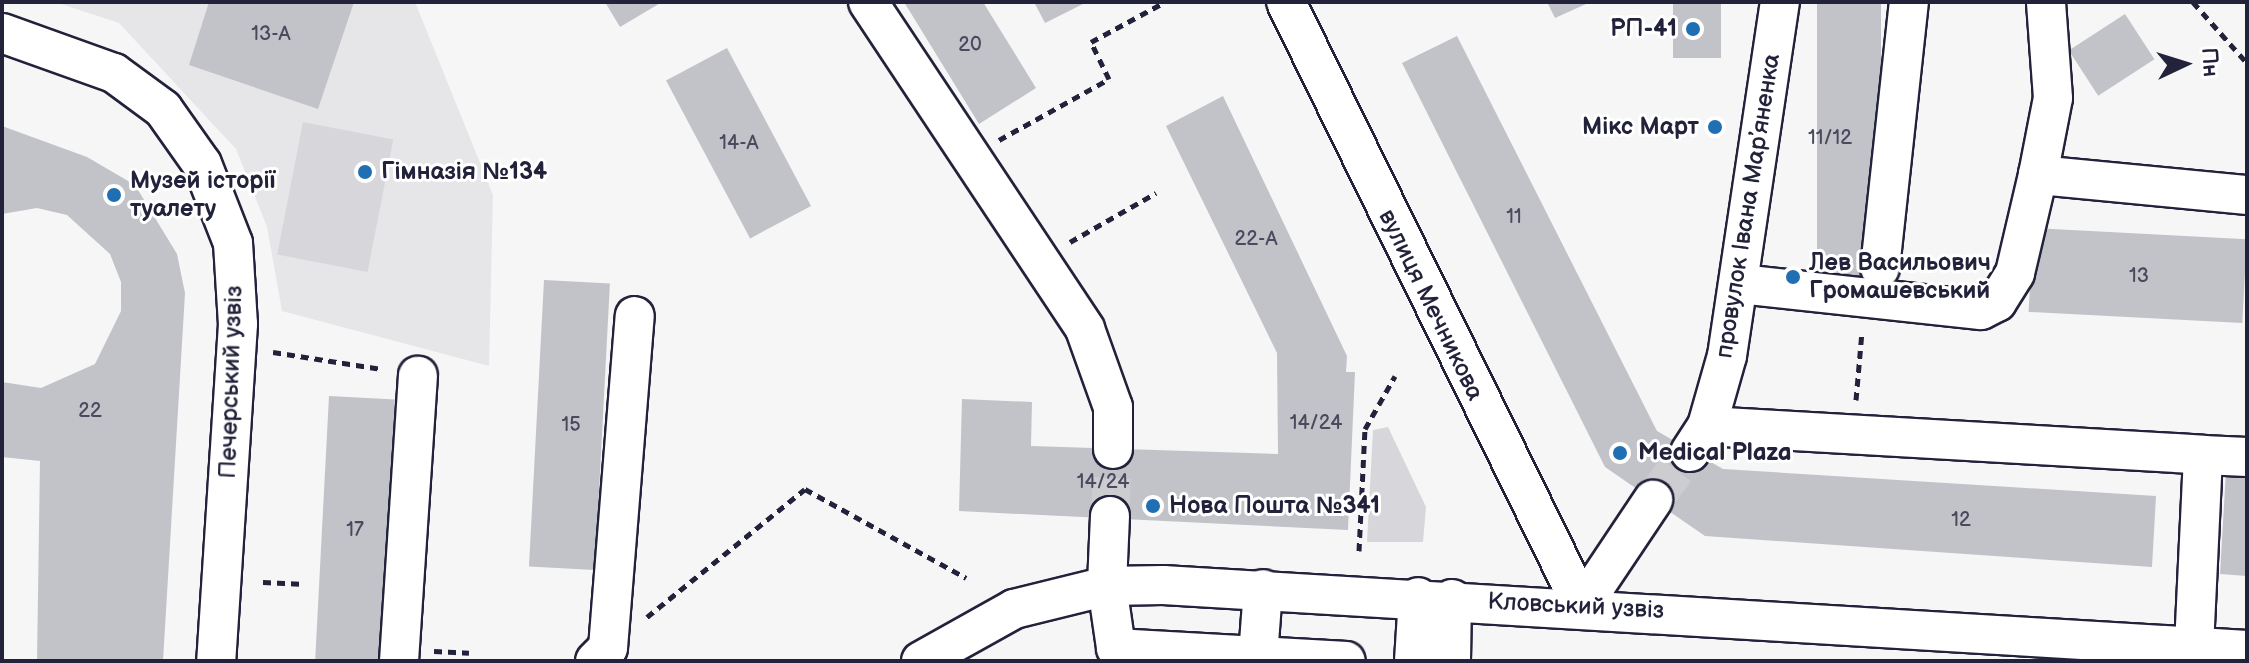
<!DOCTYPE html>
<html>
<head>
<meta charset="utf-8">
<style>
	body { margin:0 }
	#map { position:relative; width:2249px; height:663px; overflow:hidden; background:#f6f6f7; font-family:"Balsamiq Sans",sans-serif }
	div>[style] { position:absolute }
	.built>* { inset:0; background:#e6e6e9 }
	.green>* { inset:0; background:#d7d7db; transform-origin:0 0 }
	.building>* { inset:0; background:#c2c2c9; transform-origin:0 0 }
	.minor-tunnel>* { height:38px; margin-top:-19px; transform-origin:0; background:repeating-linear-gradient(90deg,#ccccd1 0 38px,transparent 0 57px) }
	.path>* { height:5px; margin-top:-2.5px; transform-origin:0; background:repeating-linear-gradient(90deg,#22223b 0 8px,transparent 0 14px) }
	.roads { filter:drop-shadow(2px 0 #22223b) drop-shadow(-2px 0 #22223b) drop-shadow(0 2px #22223b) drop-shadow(0 -2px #22223b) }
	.minor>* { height:38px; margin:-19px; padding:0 19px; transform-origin:19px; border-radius:19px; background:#fff }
	.dots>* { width:22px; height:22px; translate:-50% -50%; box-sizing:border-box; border:4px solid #fff; border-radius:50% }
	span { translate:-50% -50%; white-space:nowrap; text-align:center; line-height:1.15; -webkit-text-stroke:6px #fff; paint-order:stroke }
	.number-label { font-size:20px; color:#4a4a5e }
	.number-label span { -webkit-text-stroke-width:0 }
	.poi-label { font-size:24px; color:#22223b; font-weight:700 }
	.right { translate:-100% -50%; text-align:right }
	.left { translate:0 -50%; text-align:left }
	.street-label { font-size:24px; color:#22223b }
	.frame { position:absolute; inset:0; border:4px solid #22223b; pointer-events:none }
	.north { position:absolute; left:2145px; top:24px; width:80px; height:80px; -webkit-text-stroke:6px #fff; paint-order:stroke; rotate:86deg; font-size:22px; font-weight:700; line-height:32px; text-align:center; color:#22223b }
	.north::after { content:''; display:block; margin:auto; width:28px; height:36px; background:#22223b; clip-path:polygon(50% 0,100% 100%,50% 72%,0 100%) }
</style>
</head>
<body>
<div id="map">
	<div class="built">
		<i style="clip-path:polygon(55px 2px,415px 2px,493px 195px,489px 366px,282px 311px,267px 227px,236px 149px,119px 23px)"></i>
	</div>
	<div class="green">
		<i style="left:303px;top:122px;width:92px;height:135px;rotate:11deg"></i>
		<i style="clip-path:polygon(1388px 427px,1426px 507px,1423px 542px,1367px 542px,1373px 430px)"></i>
	</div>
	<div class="building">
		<i style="clip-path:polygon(209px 2px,354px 2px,318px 109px,189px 65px)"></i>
		<i style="clip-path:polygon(605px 2px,662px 2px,620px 27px)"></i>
		<i style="clip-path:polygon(904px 2px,983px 2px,1036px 88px,979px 124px)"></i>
		<i style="clip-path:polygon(1034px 2px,1087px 2px,1045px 23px)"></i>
		<i style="clip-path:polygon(1547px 2px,1586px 2px,1586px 4px,1555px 18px)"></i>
		<i style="left:1673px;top:2px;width:48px;height:56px"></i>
		<i style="left:1817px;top:2px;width:64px;height:276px"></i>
		<i style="left:2125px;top:14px;width:54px;height:67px;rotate:57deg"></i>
		<i style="clip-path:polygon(1457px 36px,1657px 431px,1723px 469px,2156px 496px,2152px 567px,1705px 536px,1605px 467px,1402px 63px)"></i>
		<i style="left:727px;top:48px;width:179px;height:69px;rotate:62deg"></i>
		<i style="clip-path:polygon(1223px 96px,1347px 356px,1346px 372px,1355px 372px,1348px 530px,959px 511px,962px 399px,1032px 402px,1031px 446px,1278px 454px,1277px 353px,1166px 126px)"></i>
		<i style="clip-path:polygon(2px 126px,87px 157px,135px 185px,177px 254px,185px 293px,163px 661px,37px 661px,40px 461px,2px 457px,2px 382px,41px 388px,95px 364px,121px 311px,121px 282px,110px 254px,67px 215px,37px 208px,2px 214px)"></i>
		<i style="left:2033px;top:228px;width:214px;height:84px;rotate:3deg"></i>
		<i style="left:544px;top:280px;width:66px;height:287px;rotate:3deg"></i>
		<i style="left:329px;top:396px;width:66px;height:265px;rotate:3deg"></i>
		<i style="clip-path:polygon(2226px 471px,2247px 472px,2247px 576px,2220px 574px)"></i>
	</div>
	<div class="minor-tunnel">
		<i style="left:1653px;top:500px;width:61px;rotate:-52.4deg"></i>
		<i style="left:1110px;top:516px;width:67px;rotate:-87.4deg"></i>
	</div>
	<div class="path">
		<i style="left:2193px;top:2px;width:81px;rotate:48.5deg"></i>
		<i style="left:999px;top:140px;width:126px;rotate:-29deg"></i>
		<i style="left:1109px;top:79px;width:41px;rotate:-115.9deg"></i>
		<i style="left:1091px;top:42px;width:84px;rotate:-28.4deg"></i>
		<i style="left:1070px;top:242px;width:99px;rotate:-29.7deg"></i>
		<i style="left:273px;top:352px;width:110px;rotate:8.9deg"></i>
		<i style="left:1856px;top:400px;width:69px;rotate:-85deg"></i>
		<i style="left:1359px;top:551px;width:122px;rotate:-87.2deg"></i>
		<i style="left:1365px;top:429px;width:61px;rotate:-60.5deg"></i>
		<i style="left:263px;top:582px;width:42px;rotate:2.7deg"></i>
		<i style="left:647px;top:617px;width:203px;rotate:-39deg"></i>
		<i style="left:805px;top:489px;width:184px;rotate:28.9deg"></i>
		<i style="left:434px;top:651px;width:35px;rotate:3deg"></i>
	</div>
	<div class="roads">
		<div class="minor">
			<i style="left:868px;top:2px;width:392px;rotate:56.4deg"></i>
			<i style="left:1085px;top:329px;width:83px;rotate:70.3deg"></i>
			<i style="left:1113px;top:407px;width:42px;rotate:90deg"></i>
			<i style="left:1286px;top:2px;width:673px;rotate:63.89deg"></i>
			<i style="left:2px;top:33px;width:119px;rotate:19.7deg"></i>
			<i style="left:114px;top:73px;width:61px;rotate:36.3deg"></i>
			<i style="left:163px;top:109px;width:67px;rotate:54.7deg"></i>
			<i style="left:202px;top:164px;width:85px;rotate:68.6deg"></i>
			<i style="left:233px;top:243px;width:81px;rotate:86.5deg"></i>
			<i style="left:238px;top:324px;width:338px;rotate:93.7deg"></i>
			<i style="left:2038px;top:175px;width:78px;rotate:-79deg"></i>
			<i style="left:2053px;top:98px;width:96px;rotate:-94.2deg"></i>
			<i style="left:1880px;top:268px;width:268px;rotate:-83.8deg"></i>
			<i style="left:1740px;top:284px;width:242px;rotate:6.2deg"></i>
			<i style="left:1981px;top:310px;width:18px;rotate:-27deg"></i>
			<i style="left:1997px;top:302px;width:34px;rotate:-58deg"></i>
			<i style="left:2015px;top:273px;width:101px;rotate:-76.8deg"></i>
			<i style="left:2038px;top:175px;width:210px;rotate:5.5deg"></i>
			<i style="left:1707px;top:426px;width:497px;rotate:3.3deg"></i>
			<i style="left:1690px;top:452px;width:31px;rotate:-57deg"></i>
			<i style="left:1707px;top:426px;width:73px;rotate:-74.1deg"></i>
			<i style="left:1727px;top:356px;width:358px;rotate:-81.5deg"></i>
			<i style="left:1110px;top:516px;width:70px;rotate:92.5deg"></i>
			<i style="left:1107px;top:586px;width:63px;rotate:81.7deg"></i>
			<i style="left:1116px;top:648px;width:230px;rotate:3.2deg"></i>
			<i style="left:1582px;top:606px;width:128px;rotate:-56.2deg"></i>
			<i style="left:2194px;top:647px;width:192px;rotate:-87.3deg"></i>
			<i style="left:2203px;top:455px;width:44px;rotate:2.6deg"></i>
			<i style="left:1258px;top:656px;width:67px;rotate:-85.7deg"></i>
			<i style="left:399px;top:661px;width:286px;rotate:-86.2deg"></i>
			<i style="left:595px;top:661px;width:18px;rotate:-45deg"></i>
			<i style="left:608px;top:648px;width:333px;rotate:-85.4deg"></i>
			<i style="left:921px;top:661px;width:107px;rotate:-29.2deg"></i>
			<i style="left:1014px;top:609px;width:96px;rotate:-13.9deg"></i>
			<i style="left:1107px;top:586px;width:56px;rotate:-1deg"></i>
			<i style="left:1163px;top:585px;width:1086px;rotate:3.43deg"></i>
			<i style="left:1414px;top:661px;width:64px;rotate:-86.4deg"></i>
			<i style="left:1451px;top:661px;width:62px;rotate:-89.1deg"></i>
		</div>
	</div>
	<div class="dots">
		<i style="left:1693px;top:29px;background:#1f6fb2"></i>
		<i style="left:1715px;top:127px;background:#1f6fb2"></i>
		<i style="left:365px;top:172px;background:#1f6fb2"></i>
		<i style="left:114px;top:195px;background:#1f6fb2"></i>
		<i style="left:1793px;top:277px;background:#1f6fb2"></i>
		<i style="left:1620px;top:453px;background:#1f6fb2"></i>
		<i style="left:1153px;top:506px;background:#1f6fb2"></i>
	</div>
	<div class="number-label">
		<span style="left:271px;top:34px">13-А</span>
		<span style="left:970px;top:45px">20</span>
		<span style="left:1830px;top:138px">11/12</span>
		<span style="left:739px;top:143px">14-А</span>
		<span style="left:1514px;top:217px">11</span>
		<span style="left:1256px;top:239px">22-А</span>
		<span style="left:2139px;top:276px">13</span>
		<span style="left:90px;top:411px">22</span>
		<span style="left:1316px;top:423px">14/24</span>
		<span style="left:571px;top:425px">15</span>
		<span style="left:1103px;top:482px">14/24</span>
		<span style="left:1961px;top:520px">12</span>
		<span style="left:355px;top:530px">17</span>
	</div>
	<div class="poi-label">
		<span class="right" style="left:1677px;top:29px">РП-41</span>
		<span class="right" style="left:1699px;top:127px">Мікс Март</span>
		<span class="left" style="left:381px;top:172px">Гімназія №134</span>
		<span class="left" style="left:130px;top:195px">Музей історії<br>туалету</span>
		<span class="left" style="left:1809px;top:277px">Лев Васильович<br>Громашевський</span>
		<span class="left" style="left:1638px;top:453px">Medical Plaza</span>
		<span class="left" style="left:1169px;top:506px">Нова Пошта №341</span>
	</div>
	<div class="street-label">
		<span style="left:1748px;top:206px;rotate:-81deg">провулок Івана Марʼяненка</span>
		<span style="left:1431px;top:305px;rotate:64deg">вулиця Мечникова</span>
		<span style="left:231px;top:382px;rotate:-88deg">Печерський узвіз</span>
		<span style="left:1576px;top:606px;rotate:3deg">Кловський узвіз</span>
	</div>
	<div class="frame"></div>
	<div class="north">Пн</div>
</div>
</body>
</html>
